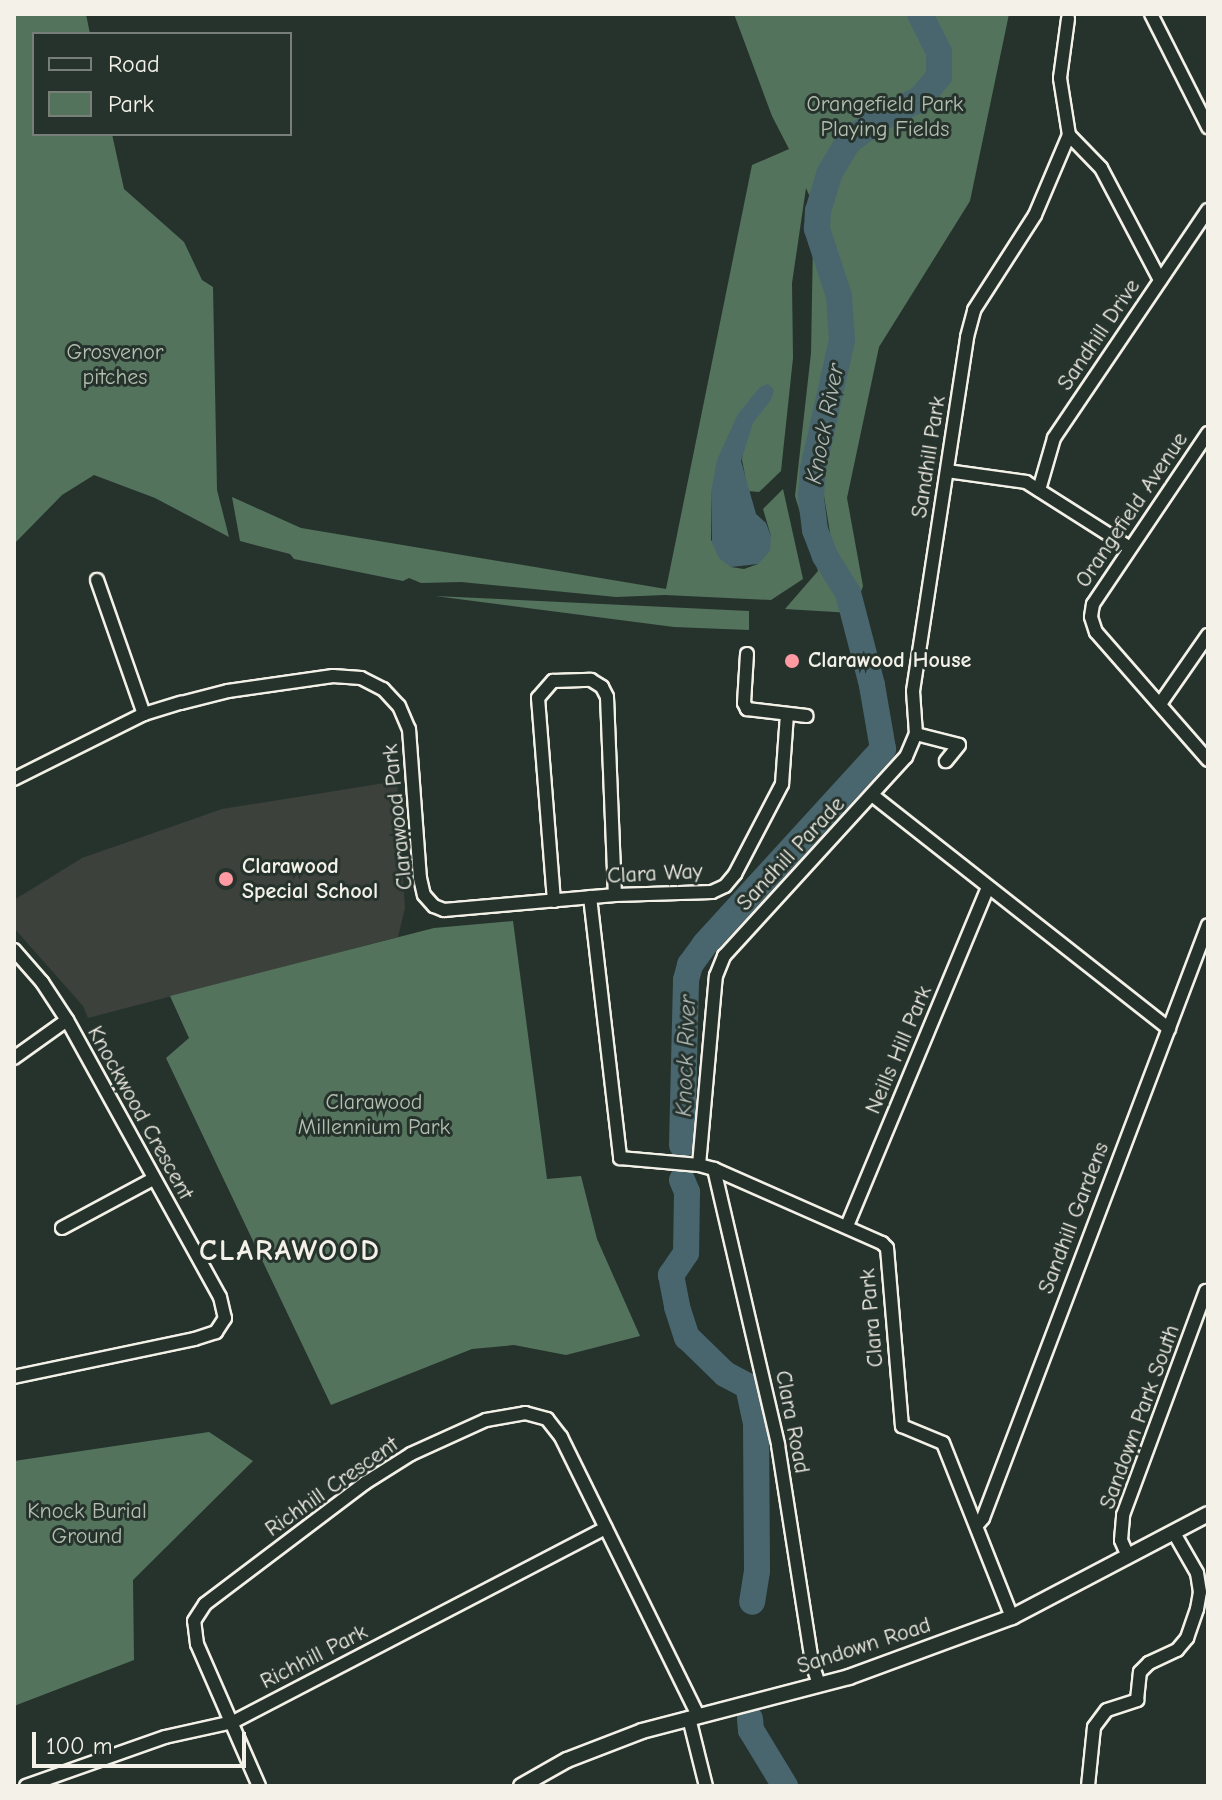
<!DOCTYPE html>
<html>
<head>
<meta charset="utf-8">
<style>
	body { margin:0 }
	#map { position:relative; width:1222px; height:1800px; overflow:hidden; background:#26332d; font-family:"Comic Neue",sans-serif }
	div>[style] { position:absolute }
	.built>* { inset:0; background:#3c413b }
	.green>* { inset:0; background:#54735d }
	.water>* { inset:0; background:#49666f }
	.river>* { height:26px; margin:-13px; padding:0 13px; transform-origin:13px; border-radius:13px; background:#49666f }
	.roads { filter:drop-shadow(2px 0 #f4f1e8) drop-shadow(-2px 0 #f4f1e8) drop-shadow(0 2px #f4f1e8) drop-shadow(0 -2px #f4f1e8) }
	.minor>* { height:12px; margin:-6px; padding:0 6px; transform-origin:6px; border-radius:6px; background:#26332d }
	.tertiary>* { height:14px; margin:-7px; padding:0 7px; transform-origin:7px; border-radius:7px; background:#26332d }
	.dots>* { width:22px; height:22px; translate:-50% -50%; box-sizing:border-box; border:4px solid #26332d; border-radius:50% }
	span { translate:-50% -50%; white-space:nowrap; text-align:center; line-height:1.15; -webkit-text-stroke:6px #26332d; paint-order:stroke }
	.park-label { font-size:22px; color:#b4bfb0 }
	.street-label { font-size:22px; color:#f4f1e8 }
	.poi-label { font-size:22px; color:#f4f1e8; font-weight:700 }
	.left { translate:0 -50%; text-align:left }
	.water-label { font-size:24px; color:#b0b9b8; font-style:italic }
	.district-label { font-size:30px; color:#f4f1e8; font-weight:700; letter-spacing:2px }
	.frame { position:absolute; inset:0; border:16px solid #f4f1e8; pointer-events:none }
	.legend { position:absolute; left:32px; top:32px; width:260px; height:104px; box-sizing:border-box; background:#26332d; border:2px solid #787f78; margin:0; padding:10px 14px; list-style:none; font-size:24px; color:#f4f1e8 }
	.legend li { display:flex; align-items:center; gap:16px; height:40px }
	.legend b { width:40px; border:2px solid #787f78 }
	.scale { position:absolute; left:32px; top:1732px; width:214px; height:36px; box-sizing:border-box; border:4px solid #f4f1e8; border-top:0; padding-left:10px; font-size:24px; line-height:28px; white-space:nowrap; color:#f4f1e8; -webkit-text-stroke:6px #26332d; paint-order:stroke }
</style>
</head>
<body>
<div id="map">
	<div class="built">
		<i style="clip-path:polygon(397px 781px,405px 908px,398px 937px,88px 1018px,83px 1006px,14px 928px,14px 900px,82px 858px,222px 809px)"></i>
	</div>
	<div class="green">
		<i style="clip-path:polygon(14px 14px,86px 14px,90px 34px,34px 34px,34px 134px,112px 134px,124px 189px,184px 242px,202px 280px,213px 287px,217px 490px,229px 537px,155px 498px,94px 475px,62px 495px,14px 544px)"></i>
		<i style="clip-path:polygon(734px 14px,1009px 14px,970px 201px,879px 347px,847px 498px,863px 586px,856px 606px,834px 557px,822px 484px,849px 319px,842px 270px,806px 188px,792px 283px,793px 358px,781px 471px,759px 492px,748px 491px,742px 460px,744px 443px,768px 385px,711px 492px,711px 540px,731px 567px,744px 569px,758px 564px,771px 536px,763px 509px,783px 489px,803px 579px,771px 600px,665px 595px,616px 597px,461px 582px,421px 583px,409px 578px,403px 581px,294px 559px,290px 554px,240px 541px,232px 497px,301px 528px,666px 589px,752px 165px,789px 149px,772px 116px)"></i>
		<i style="clip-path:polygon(813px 241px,829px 277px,836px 330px,830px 386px,814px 445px,807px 507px,820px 559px,852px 613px,785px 609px,818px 571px,795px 496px,811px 353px)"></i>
		<i style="clip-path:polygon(435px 596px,749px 611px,749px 630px,674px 627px)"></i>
		<i style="clip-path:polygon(513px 921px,547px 1179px,581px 1176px,597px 1239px,640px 1336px,566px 1355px,514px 1345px,472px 1349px,331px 1405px,166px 1058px,189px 1038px,170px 996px,434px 928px)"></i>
		<i style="clip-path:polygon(209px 1432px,253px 1461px,133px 1580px,134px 1660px,14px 1706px,14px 1461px)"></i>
	</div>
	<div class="water">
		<i style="clip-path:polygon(768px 384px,774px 390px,771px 400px,753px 423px,741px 461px,756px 514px,766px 523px,771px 536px,770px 551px,758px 564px,731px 567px,719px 558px,712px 543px,711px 492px,717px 460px,738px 414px,760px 387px)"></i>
	</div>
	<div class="river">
		<i style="left:682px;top:1145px;width:165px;rotate:-88.6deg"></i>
		<i style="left:686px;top:980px;width:16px;rotate:-75deg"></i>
		<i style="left:690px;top:965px;width:26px;rotate:-54deg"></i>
		<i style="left:705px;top:944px;width:264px;rotate:-47.6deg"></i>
		<i style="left:883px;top:749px;width:65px;rotate:-99.8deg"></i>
		<i style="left:872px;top:685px;width:95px;rotate:-104.6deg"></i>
		<i style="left:848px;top:593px;width:44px;rotate:-121.9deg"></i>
		<i style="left:825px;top:556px;width:28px;rotate:-111deg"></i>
		<i style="left:815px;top:530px;width:33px;rotate:-97deg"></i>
		<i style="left:811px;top:497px;width:28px;rotate:-86deg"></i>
		<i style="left:813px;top:469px;width:132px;rotate:-77.3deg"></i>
		<i style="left:842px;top:340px;width:44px;rotate:-93.9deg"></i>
		<i style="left:839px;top:296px;width:71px;rotate:-108.2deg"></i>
		<i style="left:817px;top:229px;width:18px;rotate:-87deg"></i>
		<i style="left:818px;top:211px;width:39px;rotate:-73deg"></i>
		<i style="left:829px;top:174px;width:39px;rotate:-59deg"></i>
		<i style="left:849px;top:141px;width:37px;rotate:-36deg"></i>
		<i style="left:879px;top:119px;width:46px;rotate:-26deg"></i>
		<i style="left:920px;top:99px;width:30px;rotate:-50deg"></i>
		<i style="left:939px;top:76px;width:24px;rotate:-90deg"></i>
		<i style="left:939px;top:52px;width:42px;rotate:-116.6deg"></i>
		<i style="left:682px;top:1180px;width:13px;rotate:67deg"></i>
		<i style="left:687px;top:1192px;width:61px;rotate:90.9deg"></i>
		<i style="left:686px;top:1253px;width:27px;rotate:124deg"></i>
		<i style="left:671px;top:1275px;width:33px;rotate:79deg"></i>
		<i style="left:677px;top:1307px;width:32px;rotate:72deg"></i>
		<i style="left:687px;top:1337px;width:53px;rotate:44.2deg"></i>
		<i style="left:725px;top:1374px;width:26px;rotate:28deg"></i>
		<i style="left:748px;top:1386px;width:40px;rotate:78deg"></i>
		<i style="left:756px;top:1425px;width:146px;rotate:89.6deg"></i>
		<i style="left:757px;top:1571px;width:31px;rotate:99deg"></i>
		<i style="left:750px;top:1719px;width:11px;rotate:85deg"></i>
		<i style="left:751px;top:1730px;width:66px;rotate:58.7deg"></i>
	</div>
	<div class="roads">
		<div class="minor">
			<i style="left:1151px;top:14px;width:127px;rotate:63.2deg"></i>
			<i style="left:1069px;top:135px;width:46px;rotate:45.9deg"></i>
			<i style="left:1101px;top:168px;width:127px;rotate:62.2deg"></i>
			<i style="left:1208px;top:433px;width:206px;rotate:123.9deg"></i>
			<i style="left:1093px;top:604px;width:13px;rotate:99deg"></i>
			<i style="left:1091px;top:617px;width:16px;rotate:72deg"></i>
			<i style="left:1096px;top:632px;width:170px;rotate:48.8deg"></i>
			<i style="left:947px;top:471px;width:80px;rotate:7.9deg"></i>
			<i style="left:1026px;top:482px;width:123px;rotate:32.4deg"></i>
			<i style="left:1039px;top:490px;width:54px;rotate:-73.9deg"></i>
			<i style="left:1054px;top:438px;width:275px;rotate:-56deg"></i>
			<i style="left:97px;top:580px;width:142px;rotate:70.7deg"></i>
			<i style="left:747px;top:654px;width:49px;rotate:93.5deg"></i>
			<i style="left:744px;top:703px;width:7px;rotate:63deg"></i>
			<i style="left:747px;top:709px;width:60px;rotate:6.7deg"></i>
			<i style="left:1160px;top:704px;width:84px;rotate:-55.2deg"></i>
			<i style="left:916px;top:734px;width:44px;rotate:14.3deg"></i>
			<i style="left:959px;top:745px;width:21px;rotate:129deg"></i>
			<i style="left:14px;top:779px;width:145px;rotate:-26.6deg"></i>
			<i style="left:144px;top:714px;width:39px;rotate:-17deg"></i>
			<i style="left:181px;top:703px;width:49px;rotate:-14.3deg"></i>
			<i style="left:228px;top:691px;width:106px;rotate:-8.1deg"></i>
			<i style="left:333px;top:676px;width:28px;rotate:4deg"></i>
			<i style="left:361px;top:678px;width:25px;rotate:27deg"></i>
			<i style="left:383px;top:689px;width:23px;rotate:47deg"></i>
			<i style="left:399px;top:706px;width:25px;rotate:67deg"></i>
			<i style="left:409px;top:729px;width:149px;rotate:85.8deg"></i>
			<i style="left:420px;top:878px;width:17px;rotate:77deg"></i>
			<i style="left:424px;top:895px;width:15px;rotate:48deg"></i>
			<i style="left:434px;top:906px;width:11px;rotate:22deg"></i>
			<i style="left:444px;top:910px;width:172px;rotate:-5deg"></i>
			<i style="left:615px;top:895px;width:97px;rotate:-1.8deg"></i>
			<i style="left:712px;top:892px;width:14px;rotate:-25deg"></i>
			<i style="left:725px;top:886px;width:16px;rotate:-50deg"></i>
			<i style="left:735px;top:874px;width:102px;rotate:-62.4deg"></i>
			<i style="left:782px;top:784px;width:69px;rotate:-85.9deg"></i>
			<i style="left:872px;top:795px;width:378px;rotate:38.2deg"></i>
			<i style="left:590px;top:897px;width:263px;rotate:83.4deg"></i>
			<i style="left:620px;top:1158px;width:79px;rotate:5.1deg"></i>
			<i style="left:699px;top:1165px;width:16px;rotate:15deg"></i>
			<i style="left:714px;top:1169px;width:184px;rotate:23.8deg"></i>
			<i style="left:882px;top:1243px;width:7px;rotate:45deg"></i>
			<i style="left:887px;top:1248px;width:179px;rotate:85.2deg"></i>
			<i style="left:902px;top:1426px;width:44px;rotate:22.5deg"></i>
			<i style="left:943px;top:1443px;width:187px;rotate:68.4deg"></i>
			<i style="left:554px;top:901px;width:204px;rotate:-94.5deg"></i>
			<i style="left:538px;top:698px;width:23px;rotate:-49deg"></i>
			<i style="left:553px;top:681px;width:38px;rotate:-2deg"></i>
			<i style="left:591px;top:680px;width:13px;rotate:32deg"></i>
			<i style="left:602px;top:687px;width:11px;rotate:63deg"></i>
			<i style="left:607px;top:697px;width:198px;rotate:87.7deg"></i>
			<i style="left:14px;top:950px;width:43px;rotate:48.8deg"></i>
			<i style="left:42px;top:982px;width:45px;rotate:56.7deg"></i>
			<i style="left:67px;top:1020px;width:316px;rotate:61.1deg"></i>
			<i style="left:220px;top:1297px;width:22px;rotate:77deg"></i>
			<i style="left:225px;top:1318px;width:17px;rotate:123deg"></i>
			<i style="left:216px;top:1332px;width:23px;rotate:162deg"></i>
			<i style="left:194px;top:1339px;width:184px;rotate:168.1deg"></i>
			<i style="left:14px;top:1058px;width:65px;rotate:-35.6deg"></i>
			<i style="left:699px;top:1165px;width:190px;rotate:-84.9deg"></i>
			<i style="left:716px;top:976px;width:22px;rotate:-68deg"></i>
			<i style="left:724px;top:956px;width:270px;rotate:-47.6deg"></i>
			<i style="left:906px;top:757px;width:25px;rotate:-67deg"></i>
			<i style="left:916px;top:734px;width:43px;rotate:-94deg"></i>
			<i style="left:913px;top:691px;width:358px;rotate:-81.3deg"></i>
			<i style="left:967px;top:337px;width:28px;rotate:-75deg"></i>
			<i style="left:974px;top:310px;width:113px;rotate:-57.3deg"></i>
			<i style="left:1035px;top:215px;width:87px;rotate:-67deg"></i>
			<i style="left:1069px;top:135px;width:58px;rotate:-99deg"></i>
			<i style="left:1060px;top:78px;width:60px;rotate:-82.3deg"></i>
			<i style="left:714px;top:1169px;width:283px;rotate:76.9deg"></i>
			<i style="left:778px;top:1445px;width:221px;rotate:81.1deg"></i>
			<i style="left:812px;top:1663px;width:23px;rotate:72deg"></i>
			<i style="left:847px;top:1226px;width:365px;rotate:-67.4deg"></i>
			<i style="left:62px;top:1228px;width:103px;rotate:-28.3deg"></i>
			<i style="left:977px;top:1525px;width:9px;rotate:-49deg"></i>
			<i style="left:983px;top:1518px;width:634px;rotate:-69.22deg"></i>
			<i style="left:1128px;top:1556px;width:17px;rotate:-114deg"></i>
			<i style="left:1121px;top:1540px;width:25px;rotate:-85deg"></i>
			<i style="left:1123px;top:1515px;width:239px;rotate:-69.7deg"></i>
			<i style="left:689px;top:1718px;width:70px;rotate:76deg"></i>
			<i style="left:26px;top:1786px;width:147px;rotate:-19.4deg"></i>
			<i style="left:165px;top:1737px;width:70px;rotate:-12.4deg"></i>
			<i style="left:233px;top:1722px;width:420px;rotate:-27.5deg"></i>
			<i style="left:259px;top:1786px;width:155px;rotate:-113.6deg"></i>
			<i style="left:197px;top:1644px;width:23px;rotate:-97deg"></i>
			<i style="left:194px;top:1621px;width:20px;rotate:-57deg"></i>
			<i style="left:205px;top:1604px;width:201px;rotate:-37.1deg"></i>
			<i style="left:365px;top:1483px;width:54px;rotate:-32.2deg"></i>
			<i style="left:411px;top:1454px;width:82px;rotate:-24.4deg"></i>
			<i style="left:486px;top:1420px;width:40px;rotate:-10deg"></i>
			<i style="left:525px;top:1413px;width:23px;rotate:15deg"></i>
			<i style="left:547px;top:1419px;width:23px;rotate:52deg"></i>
			<i style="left:561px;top:1437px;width:311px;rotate:63.8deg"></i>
			<i style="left:1088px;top:1786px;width:59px;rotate:-84.2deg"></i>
			<i style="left:1094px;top:1727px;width:21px;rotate:-53deg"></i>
			<i style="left:1107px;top:1710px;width:32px;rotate:-18deg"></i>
			<i style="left:1137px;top:1700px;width:28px;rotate:-84deg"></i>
			<i style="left:1140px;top:1672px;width:13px;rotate:-45deg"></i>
			<i style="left:1149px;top:1663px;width:31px;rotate:-25deg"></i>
			<i style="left:1177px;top:1650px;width:16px;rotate:-50deg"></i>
			<i style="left:1187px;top:1638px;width:31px;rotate:-71deg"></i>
			<i style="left:1197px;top:1609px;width:17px;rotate:-80deg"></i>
			<i style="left:1200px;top:1592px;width:19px;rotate:-99deg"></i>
			<i style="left:1197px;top:1573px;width:46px;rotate:-119.9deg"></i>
		</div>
		<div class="tertiary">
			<i style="left:521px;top:1786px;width:53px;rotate:-29.5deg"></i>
			<i style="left:567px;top:1760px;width:80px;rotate:-21.1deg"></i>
			<i style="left:642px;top:1731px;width:214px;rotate:-14.6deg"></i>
			<i style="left:849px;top:1677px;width:174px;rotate:-20.2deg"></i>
			<i style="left:1012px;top:1617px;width:221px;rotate:-27.7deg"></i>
		</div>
	</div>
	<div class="dots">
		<i style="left:792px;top:661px;background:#ff9aa2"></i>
		<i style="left:226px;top:879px;background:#ff9aa2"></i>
	</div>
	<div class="park-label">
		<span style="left:885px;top:117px">Orangefield Park<br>Playing Fields</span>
		<span style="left:115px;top:365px">Grosvenor<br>pitches</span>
		<span style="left:374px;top:1115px">Clarawood<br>Millennium Park</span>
		<span style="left:87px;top:1524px">Knock Burial<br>Ground</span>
	</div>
	<div class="street-label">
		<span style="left:1099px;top:335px;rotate:-56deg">Sandhill Drive</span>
		<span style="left:929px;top:457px;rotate:-81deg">Sandhill Park</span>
		<span style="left:1132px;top:510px;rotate:-56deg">Orangefield Avenue</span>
		<span style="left:398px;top:817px;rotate:-96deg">Clarawood Park</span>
		<span style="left:791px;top:854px;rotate:-47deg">Sandhill Parade</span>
		<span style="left:655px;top:874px;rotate:-3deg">Clara Way</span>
		<span style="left:899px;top:1050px;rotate:-67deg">Neills Hill Park</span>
		<span style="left:140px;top:1113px;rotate:61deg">Knockwood Crescent</span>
		<span style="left:1074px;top:1218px;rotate:-69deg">Sandhill Gardens</span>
		<span style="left:872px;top:1318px;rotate:-95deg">Clara Park</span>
		<span style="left:1140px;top:1417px;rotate:-70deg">Sandown Park South</span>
		<span style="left:792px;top:1422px;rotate:79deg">Clara Road</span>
		<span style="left:332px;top:1487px;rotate:-35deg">Richhill Crescent</span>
		<span style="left:864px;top:1646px;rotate:-18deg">Sandown Road</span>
		<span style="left:314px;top:1657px;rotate:-27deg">Richhill Park</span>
	</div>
	<div class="poi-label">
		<span class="left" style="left:808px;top:661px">Clarawood House</span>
		<span class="left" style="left:242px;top:879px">Clarawood<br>Special School</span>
	</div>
	<div class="water-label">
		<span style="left:825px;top:424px;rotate:-79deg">Knock River</span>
		<span style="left:686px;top:1056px;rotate:-88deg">Knock River</span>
	</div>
	<div class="district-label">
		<span style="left:290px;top:1251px">CLARAWOOD</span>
	</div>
	<div class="frame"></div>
	<ul class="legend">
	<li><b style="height:10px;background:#26332d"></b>Road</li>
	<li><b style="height:22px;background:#54735d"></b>Park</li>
	</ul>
	<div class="scale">100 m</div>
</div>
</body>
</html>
